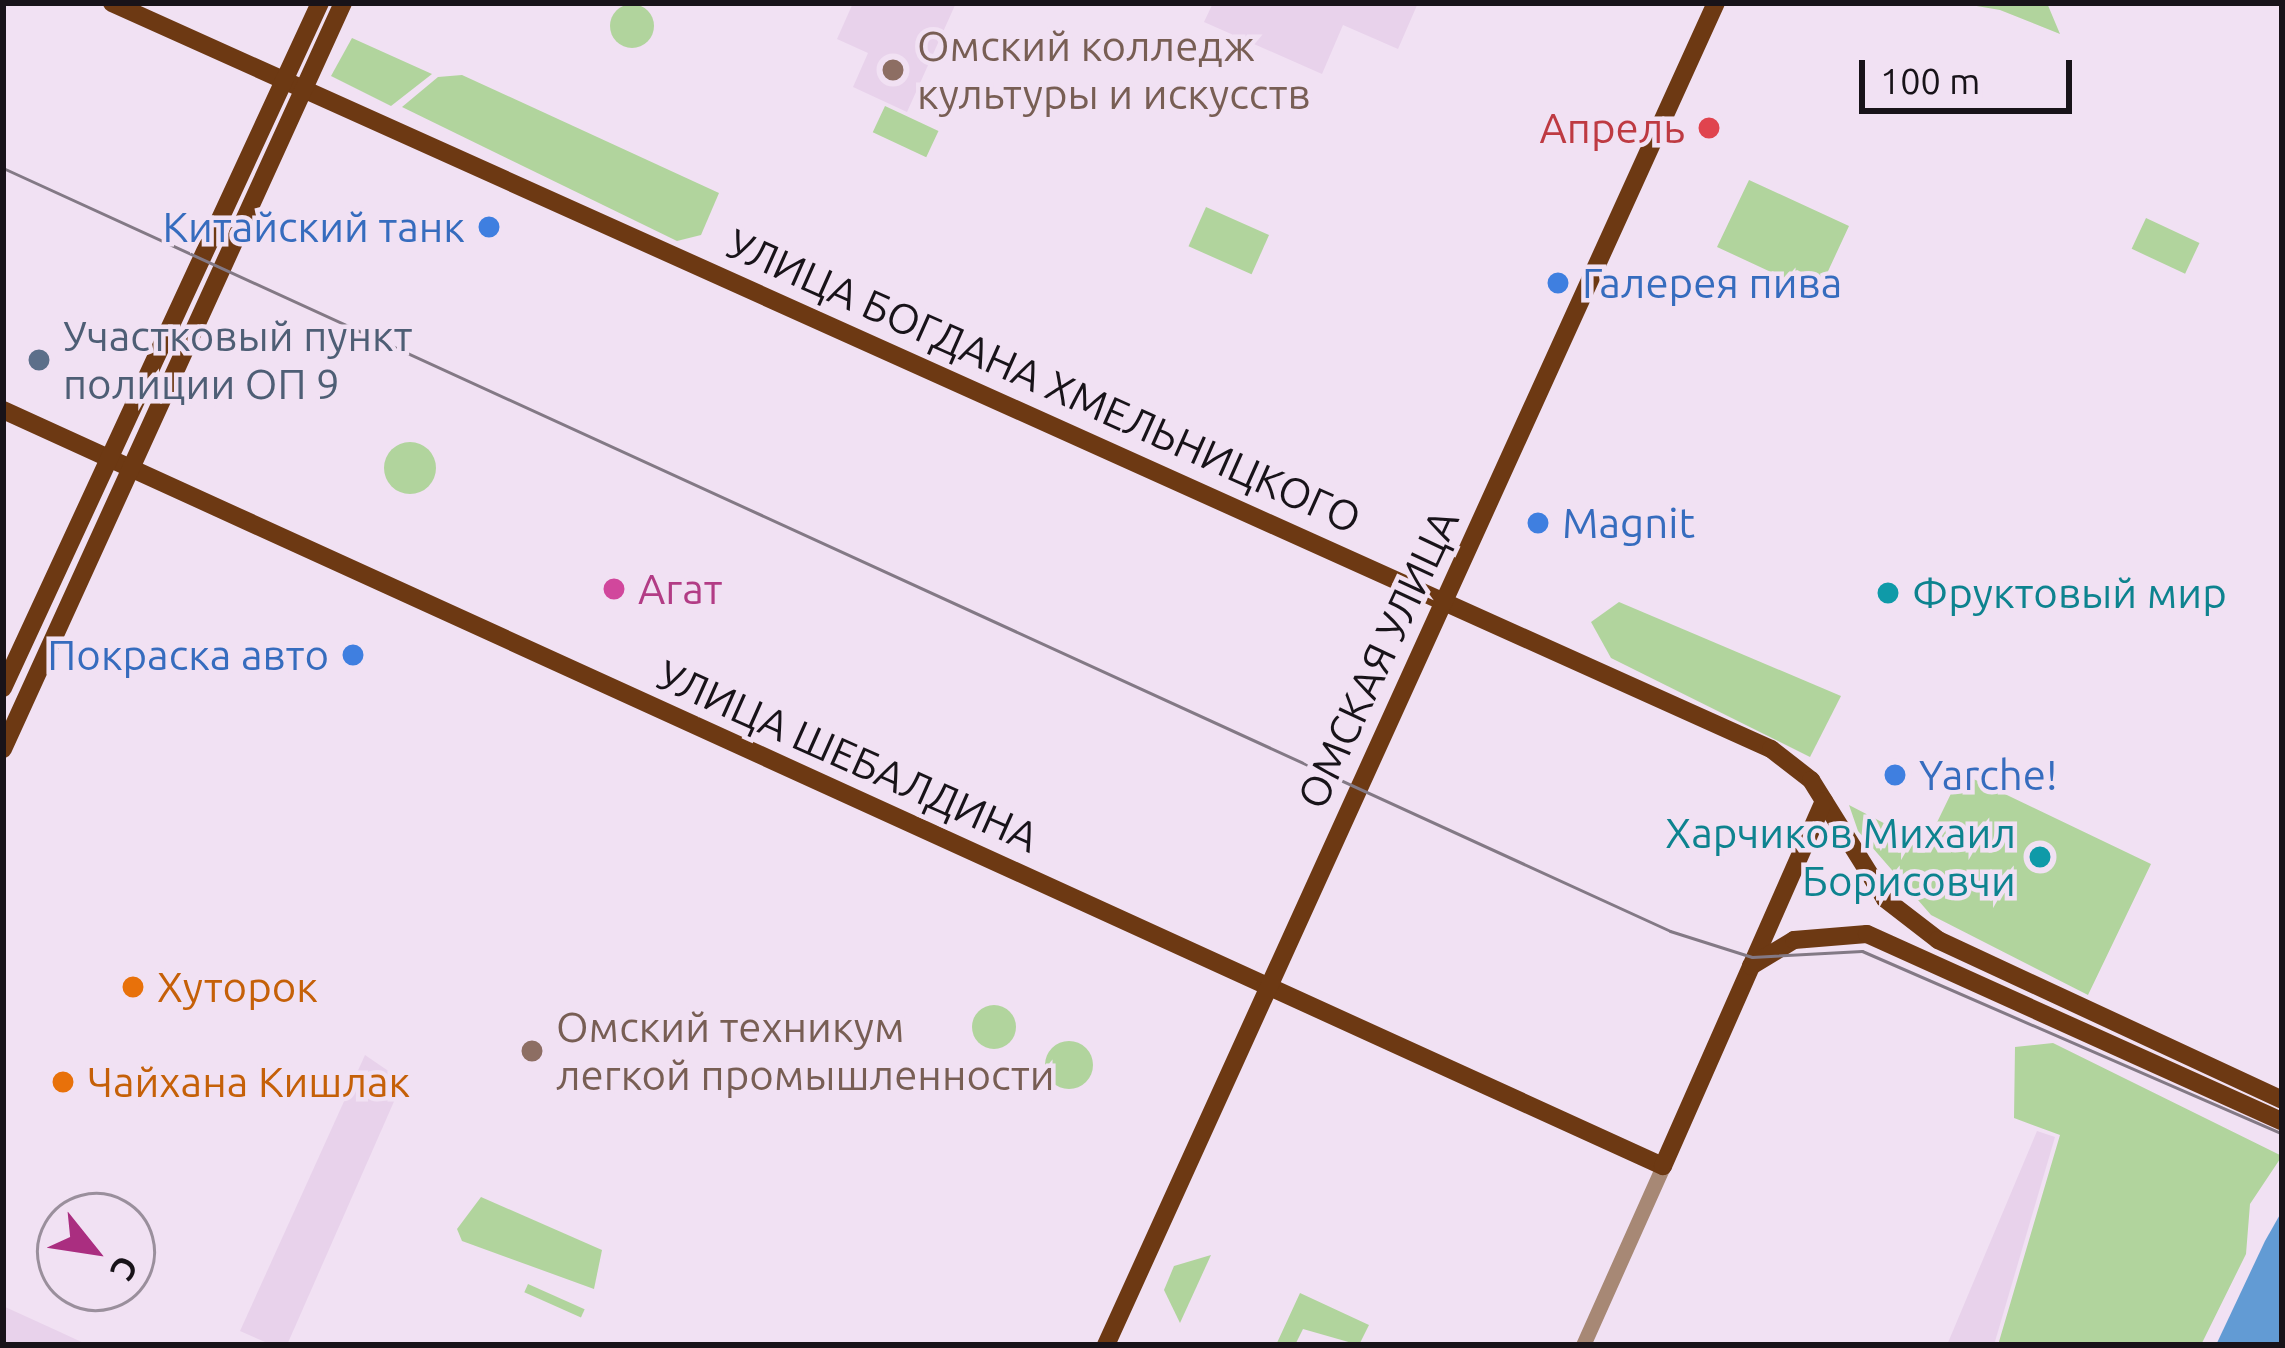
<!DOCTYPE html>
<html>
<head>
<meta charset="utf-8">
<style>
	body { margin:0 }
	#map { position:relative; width:2285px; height:1348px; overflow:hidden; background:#f1e1f3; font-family:Ubuntu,sans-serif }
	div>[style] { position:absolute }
	.built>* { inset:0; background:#e8d2eb }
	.green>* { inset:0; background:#b1d49d; transform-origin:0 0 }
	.round { border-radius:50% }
	.water>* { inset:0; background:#629bd4 }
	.minor>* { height:15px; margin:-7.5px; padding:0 7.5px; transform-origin:7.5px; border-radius:7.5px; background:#a78875 }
	.major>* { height:18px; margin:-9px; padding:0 9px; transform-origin:9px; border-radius:9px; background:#6d3913 }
	.tram>* { height:3px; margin:-1.5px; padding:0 1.5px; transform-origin:1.5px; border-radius:1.5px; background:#837985 }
	.dots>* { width:33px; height:33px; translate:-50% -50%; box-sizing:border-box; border:6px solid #f1e1f3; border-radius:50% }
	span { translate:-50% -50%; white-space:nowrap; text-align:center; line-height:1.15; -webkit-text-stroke:9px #f1e1f3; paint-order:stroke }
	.education-label { font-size:42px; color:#785e54 }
	.left { translate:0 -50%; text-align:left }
	.health-label { font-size:42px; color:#be3a42 }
	.right { translate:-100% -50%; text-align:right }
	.shop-label { font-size:42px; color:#366cbe }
	.service-label { font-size:42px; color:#4e5e75 }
	.street-label { font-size:42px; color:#181319 }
	.hotel-label { font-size:42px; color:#b23c85 }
	.culture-label { font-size:42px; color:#0d838f }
	.food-label { font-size:42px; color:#c56008 }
	.frame { position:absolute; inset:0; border:6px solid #181319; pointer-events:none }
	.north { position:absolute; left:36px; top:1192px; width:120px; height:120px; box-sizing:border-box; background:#f1e1f3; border:3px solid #9a8f9c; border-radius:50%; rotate:120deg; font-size:33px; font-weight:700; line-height:48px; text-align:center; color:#181319 }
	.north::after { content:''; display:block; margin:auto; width:42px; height:54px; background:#aa2e80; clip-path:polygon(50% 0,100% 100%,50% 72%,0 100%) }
	.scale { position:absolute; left:1859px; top:60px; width:213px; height:54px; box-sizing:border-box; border:6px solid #181319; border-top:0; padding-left:15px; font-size:36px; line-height:42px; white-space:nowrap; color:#181319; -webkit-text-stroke:9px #f1e1f3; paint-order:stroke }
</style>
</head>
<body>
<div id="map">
	<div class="built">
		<i style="clip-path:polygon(853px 3px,956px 3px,907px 112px,853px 87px,868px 53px,837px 39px)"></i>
		<i style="clip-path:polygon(1213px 3px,1418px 3px,1398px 49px,1343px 25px,1322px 74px,1204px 22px)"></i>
		<i style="clip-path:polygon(365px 1055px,403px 1081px,287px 1345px,272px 1345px,240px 1331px)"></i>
		<i style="clip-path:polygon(2037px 1131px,2055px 1137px,1994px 1345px,1947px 1345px)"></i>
		<i style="clip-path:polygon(3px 1306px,60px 1332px,88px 1345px,3px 1345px)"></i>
	</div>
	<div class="green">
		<i style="clip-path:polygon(1959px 3px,2047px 3px,2060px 34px,2000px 10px)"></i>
		<i class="round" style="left:610px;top:4px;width:44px;height:44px"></i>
		<i style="clip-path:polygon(352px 38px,432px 74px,391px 106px,331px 76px)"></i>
		<i style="clip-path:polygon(462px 75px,719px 193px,701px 235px,677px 241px,402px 107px,438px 77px)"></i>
		<i style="left:885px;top:106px;width:59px;height:29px;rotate:25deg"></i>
		<i style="clip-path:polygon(1749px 180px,1849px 226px,1823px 282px,1797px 270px,1784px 278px,1717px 247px)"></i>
		<i style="left:1206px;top:207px;width:69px;height:43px;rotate:24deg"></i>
		<i style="left:2146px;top:218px;width:59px;height:34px;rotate:25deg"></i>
		<i class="round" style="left:384px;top:442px;width:52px;height:52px"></i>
		<i style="clip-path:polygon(1619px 602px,1841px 696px,1810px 757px,1611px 658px,1591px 622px)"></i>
		<i style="clip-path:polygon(1961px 773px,2151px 864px,2088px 995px,1931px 915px,1858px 831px,1849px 805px,1926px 845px)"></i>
		<i class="round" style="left:972px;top:1005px;width:44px;height:44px"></i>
		<i class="round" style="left:1045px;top:1041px;width:48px;height:48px"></i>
		<i style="clip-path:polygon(2053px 1043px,2282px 1156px,2250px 1204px,2246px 1254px,2201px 1345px,1998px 1345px,2060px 1135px,2014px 1118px,2015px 1047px)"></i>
		<i style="clip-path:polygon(481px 1197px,602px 1250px,594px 1289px,462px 1241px,457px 1229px)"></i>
		<i style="clip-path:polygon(1211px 1255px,1180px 1323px,1164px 1290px,1174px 1266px)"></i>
		<i style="left:528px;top:1284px;width:62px;height:9px;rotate:24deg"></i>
		<i style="clip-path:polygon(1300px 1293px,1369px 1325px,1359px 1345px,1303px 1329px,1295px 1345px,1276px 1345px)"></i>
	</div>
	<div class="water">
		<i style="clip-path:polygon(2282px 1211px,2282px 1345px,2216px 1345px,2265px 1241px)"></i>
	</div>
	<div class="minor">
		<i style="left:1583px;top:1345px;width:196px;rotate:-65.9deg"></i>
	</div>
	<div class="major">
		<i style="left:112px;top:3px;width:1819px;rotate:24.21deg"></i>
		<i style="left:1771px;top:749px;width:51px;rotate:37.8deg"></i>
		<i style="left:1811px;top:780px;width:140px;rotate:58.1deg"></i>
		<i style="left:1885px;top:899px;width:67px;rotate:37.7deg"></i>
		<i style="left:1938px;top:940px;width:379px;rotate:24.9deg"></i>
		<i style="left:3px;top:410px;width:1824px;rotate:24.49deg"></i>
		<i style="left:1663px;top:1166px;width:399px;rotate:-66.2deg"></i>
		<i style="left:3px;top:688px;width:755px;rotate:-65.17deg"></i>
		<i style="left:3px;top:749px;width:820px;rotate:-65.5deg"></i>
		<i style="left:1751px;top:966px;width:50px;rotate:-31.2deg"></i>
		<i style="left:1794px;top:940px;width:73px;rotate:-4.7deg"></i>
		<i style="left:1867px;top:934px;width:455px;rotate:24.3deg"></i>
		<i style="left:1106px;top:1345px;width:1474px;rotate:-65.56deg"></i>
	</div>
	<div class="tram">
		<i style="left:3px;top:168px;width:1833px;rotate:24.59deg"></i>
		<i style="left:1670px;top:931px;width:86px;rotate:17.6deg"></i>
		<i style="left:1752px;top:957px;width:110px;rotate:-3.1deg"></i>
		<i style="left:1862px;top:951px;width:458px;rotate:23.5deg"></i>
	</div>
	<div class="dots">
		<i style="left:893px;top:70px;background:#8d6e63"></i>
		<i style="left:1709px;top:128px;background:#e0444e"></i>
		<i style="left:489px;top:227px;background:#3f7fe0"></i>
		<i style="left:1558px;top:283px;background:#3f7fe0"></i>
		<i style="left:39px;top:360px;background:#5c6f8a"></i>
		<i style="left:1538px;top:523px;background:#3f7fe0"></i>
		<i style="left:614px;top:589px;background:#d1479c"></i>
		<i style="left:1888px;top:593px;background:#0f9aa8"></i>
		<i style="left:353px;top:655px;background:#3f7fe0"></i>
		<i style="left:1895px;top:775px;background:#3f7fe0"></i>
		<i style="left:2040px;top:857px;background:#0f9aa8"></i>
		<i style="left:133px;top:987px;background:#e8710a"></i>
		<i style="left:532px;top:1051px;background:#8d6e63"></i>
		<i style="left:63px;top:1082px;background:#e8710a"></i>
	</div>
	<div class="education-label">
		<span class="left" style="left:917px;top:70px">Омский колледж<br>культуры и искусств</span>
		<span class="left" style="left:556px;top:1051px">Омский техникум<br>легкой промышленности</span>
	</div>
	<div class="health-label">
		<span class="right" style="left:1685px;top:128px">Апрель</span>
	</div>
	<div class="shop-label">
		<span class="right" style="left:465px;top:227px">Китайский танк</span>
		<span class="left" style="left:1582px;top:283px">Галерея пива</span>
		<span class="left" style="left:1562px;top:523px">Magnit</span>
		<span class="right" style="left:329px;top:655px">Покраска авто</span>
		<span class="left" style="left:1919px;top:775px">Yarche!</span>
	</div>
	<div class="service-label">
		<span class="left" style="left:63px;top:360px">Участковый пункт<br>полиции ОП 9</span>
	</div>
	<div class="street-label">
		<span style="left:1044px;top:381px;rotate:24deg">УЛИЦА БОГДАНА ХМЕЛЬНИЦКОГО</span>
		<span style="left:1378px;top:659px;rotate:-65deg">ОМСКАЯ УЛИЦА</span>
		<span style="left:848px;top:756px;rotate:24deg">УЛИЦА ШЕБАЛДИНА</span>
	</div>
	<div class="hotel-label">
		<span class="left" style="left:638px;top:589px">Агат</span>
	</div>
	<div class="culture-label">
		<span class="left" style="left:1912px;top:593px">Фруктовый мир</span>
		<span class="right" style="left:2016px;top:857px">Харчиков Михаил<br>Борисовчи</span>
	</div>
	<div class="food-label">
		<span class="left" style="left:157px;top:987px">Хуторок</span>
		<span class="left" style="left:87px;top:1082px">Чайхана Кишлак</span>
	</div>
	<div class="frame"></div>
	<div class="north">С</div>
	<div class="scale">100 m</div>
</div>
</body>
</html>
